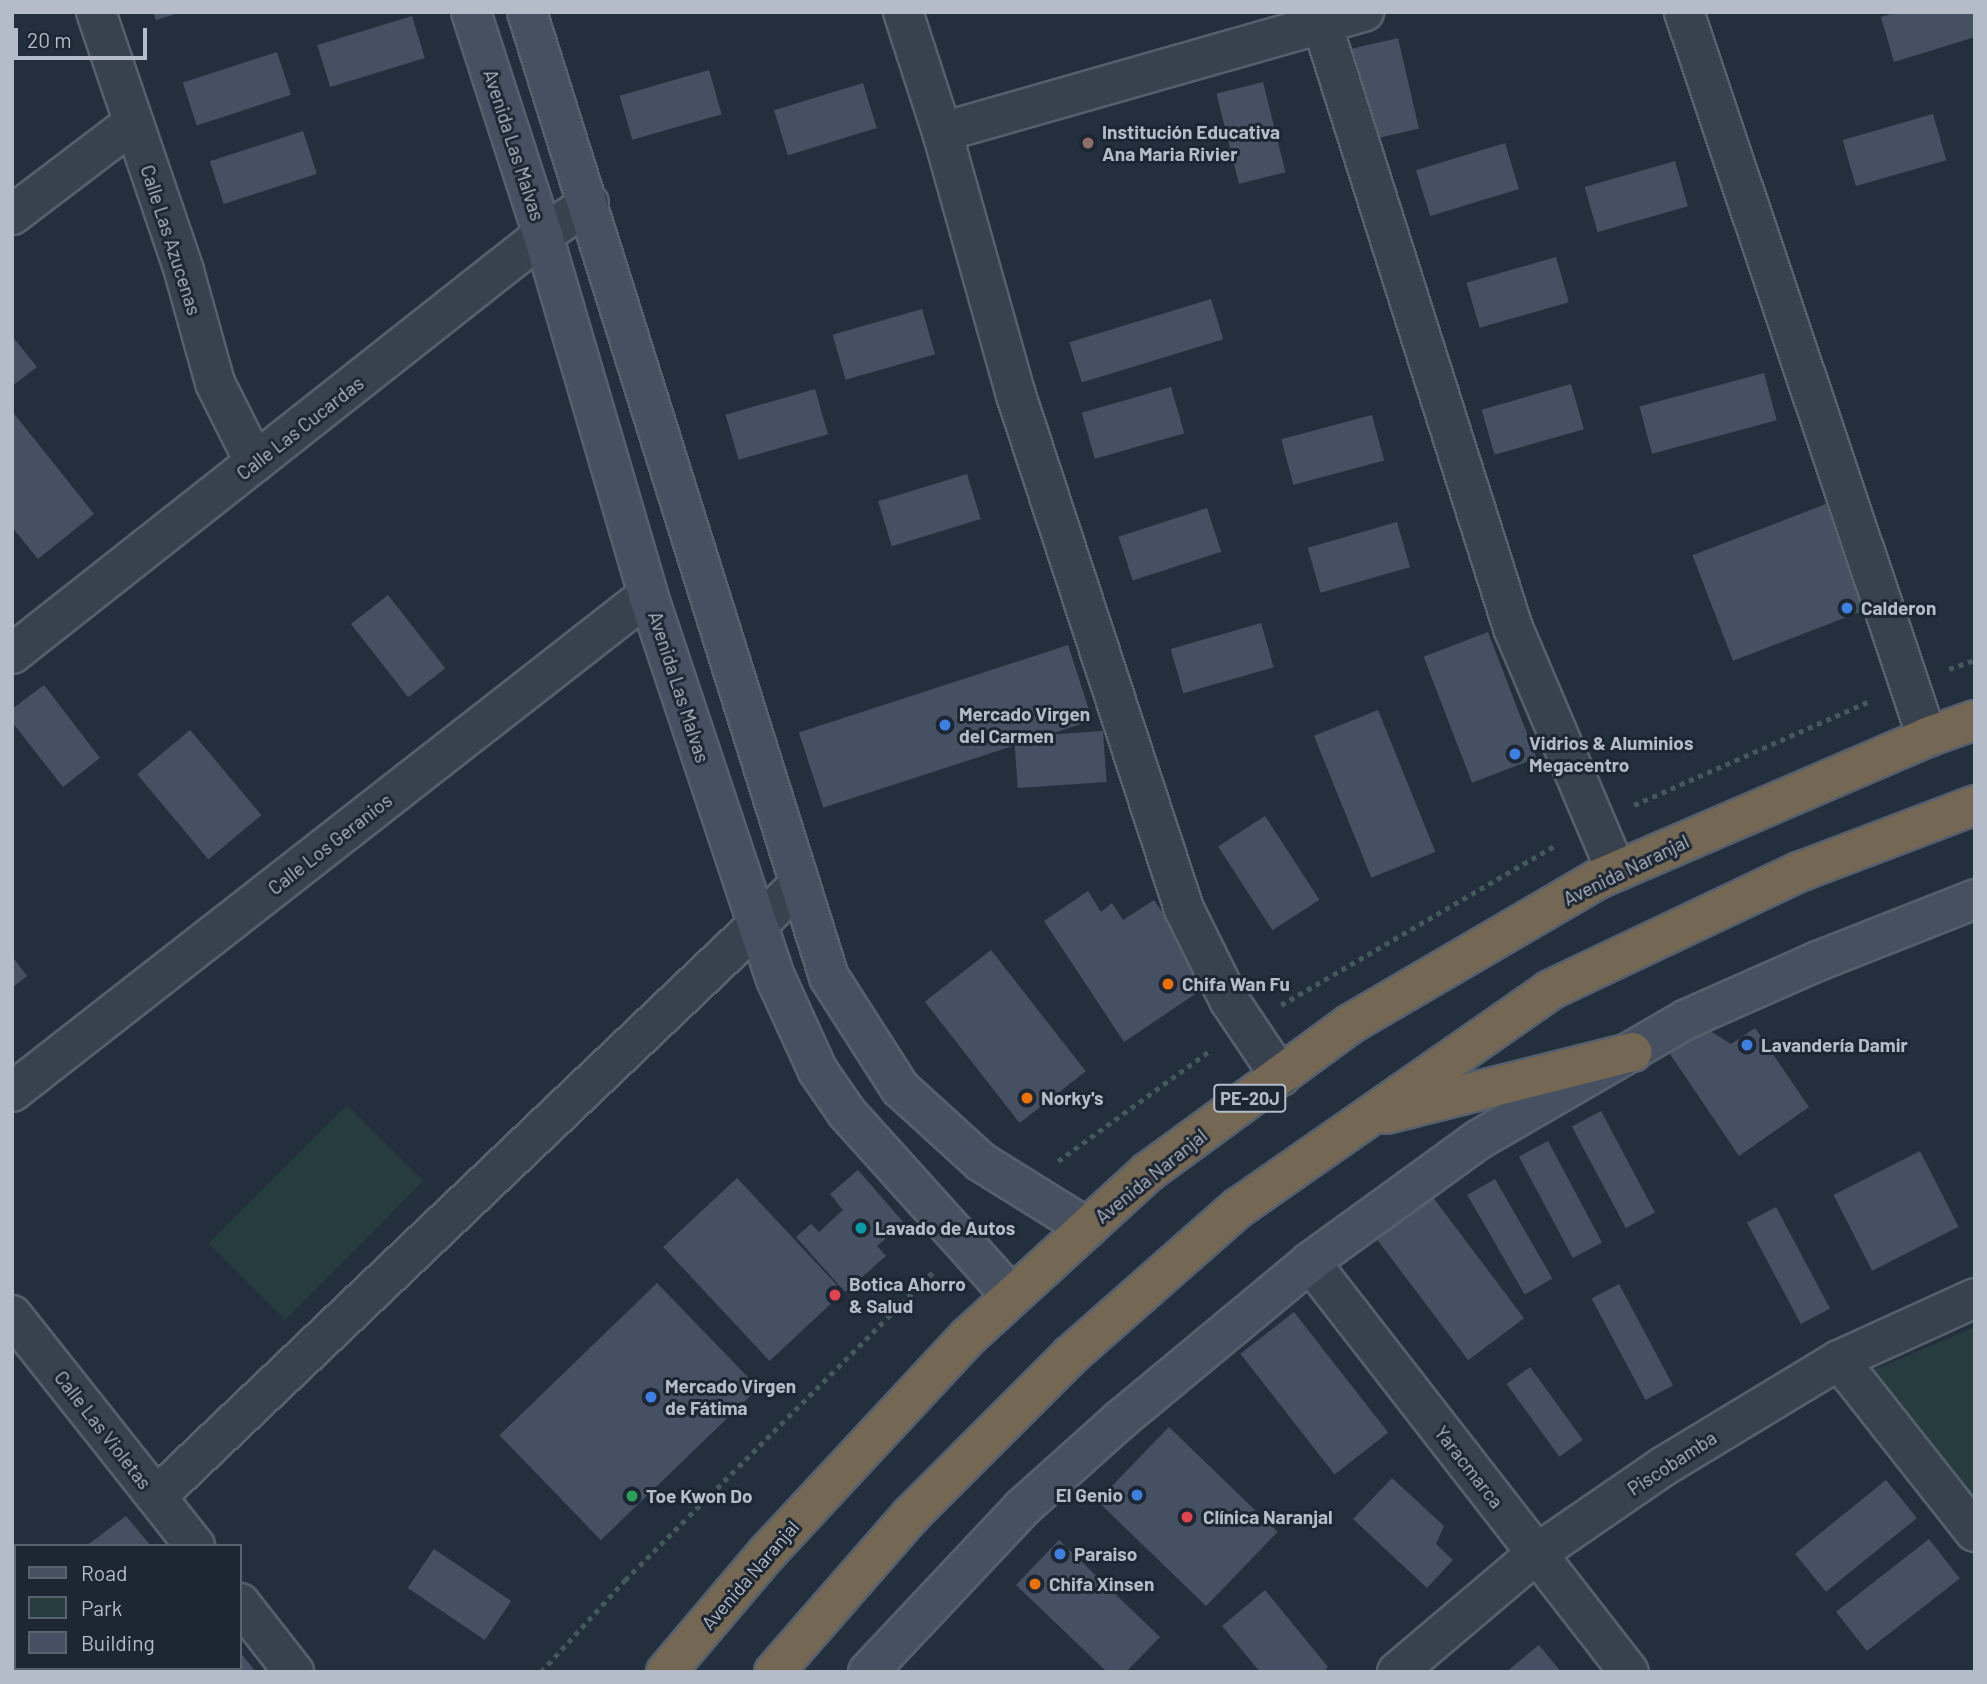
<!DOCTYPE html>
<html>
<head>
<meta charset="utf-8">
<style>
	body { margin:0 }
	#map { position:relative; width:1987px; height:1684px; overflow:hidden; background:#242f3e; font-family:Barlow,sans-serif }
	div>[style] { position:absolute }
	.green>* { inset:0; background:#263c3f; transform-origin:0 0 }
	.building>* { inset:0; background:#455162; transform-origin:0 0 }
	.path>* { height:4.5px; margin-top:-2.25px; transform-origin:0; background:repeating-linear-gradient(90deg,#44595c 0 5px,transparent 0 10px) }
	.roads { filter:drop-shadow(2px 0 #565f6c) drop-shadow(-2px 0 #565f6c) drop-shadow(0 2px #565f6c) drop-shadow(0 -2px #565f6c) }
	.street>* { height:38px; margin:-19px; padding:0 19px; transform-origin:19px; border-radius:19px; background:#38414e }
	.secondary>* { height:38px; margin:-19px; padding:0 19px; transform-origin:19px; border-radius:19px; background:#465061 }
	.highway>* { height:38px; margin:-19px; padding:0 19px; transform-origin:19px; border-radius:19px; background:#746855 }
	.dots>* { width:19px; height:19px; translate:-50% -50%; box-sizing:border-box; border:4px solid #1d2633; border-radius:50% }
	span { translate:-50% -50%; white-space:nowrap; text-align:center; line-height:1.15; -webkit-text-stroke:6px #1d2633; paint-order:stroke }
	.shield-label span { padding:2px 5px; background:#1d2633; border:2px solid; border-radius:5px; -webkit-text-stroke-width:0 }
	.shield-label { font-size:18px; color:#b4bcc9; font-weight:700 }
	.poi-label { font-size:19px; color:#b4bcc9; font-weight:700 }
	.left { translate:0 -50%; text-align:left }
	.right { translate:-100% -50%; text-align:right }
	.street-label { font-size:19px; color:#b4bcc9 }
	.frame { position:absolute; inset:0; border:14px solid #b4bcc9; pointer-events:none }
	.legend { position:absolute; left:14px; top:1544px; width:228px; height:126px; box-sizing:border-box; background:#1d2633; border:2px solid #59626f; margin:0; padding:9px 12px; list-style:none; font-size:21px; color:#b4bcc9 }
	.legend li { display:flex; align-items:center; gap:14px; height:35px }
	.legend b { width:35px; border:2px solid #59626f }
	.scale { position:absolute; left:14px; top:28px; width:133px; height:32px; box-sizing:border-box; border:4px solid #b4bcc9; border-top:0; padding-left:9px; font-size:21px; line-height:24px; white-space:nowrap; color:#b4bcc9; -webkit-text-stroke:5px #1d2633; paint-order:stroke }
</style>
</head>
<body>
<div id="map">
	<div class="green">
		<i style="left:347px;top:1105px;width:108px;height:196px;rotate:45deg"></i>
		<i style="clip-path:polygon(1975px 1327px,1975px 1502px,1871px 1371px)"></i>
	</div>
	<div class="building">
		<i style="clip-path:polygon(153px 12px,179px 12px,179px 13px,156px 20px)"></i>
		<i style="clip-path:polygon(1897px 12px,1975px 12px,1975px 37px,1894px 62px,1881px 17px)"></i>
		<i style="left:412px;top:16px;width:44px;height:99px;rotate:73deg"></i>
		<i style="left:1398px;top:38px;width:93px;height:47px;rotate:77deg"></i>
		<i style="left:277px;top:52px;width:45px;height:99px;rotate:72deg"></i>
		<i style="left:709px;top:70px;width:46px;height:93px;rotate:74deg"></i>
		<i style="left:1263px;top:82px;width:93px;height:48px;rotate:76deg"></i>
		<i style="left:863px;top:83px;width:47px;height:93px;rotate:73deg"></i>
		<i style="left:1933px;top:114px;width:48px;height:94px;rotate:74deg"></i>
		<i style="left:303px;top:131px;width:45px;height:98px;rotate:72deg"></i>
		<i style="left:1505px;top:143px;width:48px;height:93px;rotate:73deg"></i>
		<i style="left:1675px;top:161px;width:47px;height:94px;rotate:74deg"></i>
		<i style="left:1556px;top:257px;width:47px;height:93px;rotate:74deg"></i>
		<i style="left:1211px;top:299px;width:42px;height:148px;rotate:73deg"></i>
		<i style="left:922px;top:309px;width:47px;height:93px;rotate:74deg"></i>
		<i style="clip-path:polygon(12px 336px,37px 367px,12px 386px)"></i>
		<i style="left:1764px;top:373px;width:49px;height:129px;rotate:75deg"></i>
		<i style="left:1571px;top:384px;width:47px;height:93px;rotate:74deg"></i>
		<i style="left:1171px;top:387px;width:48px;height:93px;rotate:74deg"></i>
		<i style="left:815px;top:389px;width:47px;height:93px;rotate:74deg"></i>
		<i style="clip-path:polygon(12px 411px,94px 514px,38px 559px,12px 527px)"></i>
		<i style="left:1372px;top:415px;width:47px;height:94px;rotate:75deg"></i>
		<i style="left:967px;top:474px;width:47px;height:93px;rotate:73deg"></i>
		<i style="left:1826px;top:504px;width:113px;height:143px;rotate:69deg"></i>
		<i style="left:1207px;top:508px;width:46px;height:93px;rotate:72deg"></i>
		<i style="left:1397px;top:522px;width:47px;height:93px;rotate:74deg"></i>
		<i style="left:388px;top:595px;width:93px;height:47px;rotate:52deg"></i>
		<i style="left:1261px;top:623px;width:46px;height:94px;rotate:74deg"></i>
		<i style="left:1488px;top:632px;width:135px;height:69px;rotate:69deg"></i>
		<i style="left:1068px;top:645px;width:79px;height:283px;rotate:72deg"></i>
		<i style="clip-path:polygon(44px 685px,100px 758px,63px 787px,12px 722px,12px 709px)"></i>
		<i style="left:1378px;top:710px;width:153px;height:69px;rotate:68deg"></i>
		<i style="left:190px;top:730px;width:111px;height:69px;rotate:50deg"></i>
		<i style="left:1103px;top:731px;width:51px;height:89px;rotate:86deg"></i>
		<i style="left:1265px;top:816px;width:100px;height:56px;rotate:57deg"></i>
		<i style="clip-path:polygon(1088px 891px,1101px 912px,1112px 903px,1123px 920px,1154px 900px,1210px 984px,1124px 1042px,1044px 921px)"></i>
		<i style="left:991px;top:950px;width:154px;height:84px;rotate:52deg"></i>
		<i style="clip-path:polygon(12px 956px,27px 976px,12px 988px)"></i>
		<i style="clip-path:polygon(1755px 1028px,1809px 1107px,1739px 1156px,1670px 1054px,1707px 1029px,1731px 1044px)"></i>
		<i style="left:1601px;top:1111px;width:115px;height:33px;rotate:62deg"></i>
		<i style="left:1548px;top:1141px;width:115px;height:33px;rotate:62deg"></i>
		<i style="left:1920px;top:1151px;width:85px;height:97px;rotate:63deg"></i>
		<i style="clip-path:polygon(858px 1170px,904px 1223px,877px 1246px,886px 1256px,845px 1292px,796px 1237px,811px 1224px,819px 1232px,843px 1210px,830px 1194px)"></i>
		<i style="left:737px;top:1178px;width:156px;height:101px;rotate:47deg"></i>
		<i style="left:1495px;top:1179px;width:115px;height:32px;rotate:60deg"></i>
		<i style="left:1432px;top:1196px;width:153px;height:70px;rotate:53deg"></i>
		<i style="left:1776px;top:1207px;width:115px;height:33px;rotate:62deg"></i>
		<i style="left:657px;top:1283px;width:146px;height:219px;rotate:46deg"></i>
		<i style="left:1619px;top:1284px;width:115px;height:31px;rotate:62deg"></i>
		<i style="left:1294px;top:1312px;width:153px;height:68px;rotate:52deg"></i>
		<i style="left:1530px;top:1367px;width:90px;height:29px;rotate:54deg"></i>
		<i style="left:1169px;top:1427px;width:151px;height:103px;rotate:44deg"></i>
		<i style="clip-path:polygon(1392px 1478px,1444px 1526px,1436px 1544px,1453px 1560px,1427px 1588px,1353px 1519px)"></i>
		<i style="left:1886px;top:1480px;width:49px;height:117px;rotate:51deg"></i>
		<i style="clip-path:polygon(126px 1516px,151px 1546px,86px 1546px)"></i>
		<i style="left:1929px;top:1539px;width:50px;height:118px;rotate:52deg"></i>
		<i style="clip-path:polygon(1059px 1540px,1160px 1637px,1126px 1672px,1107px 1672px,1016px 1585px)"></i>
		<i style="left:434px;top:1549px;width:93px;height:47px;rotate:34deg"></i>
		<i style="clip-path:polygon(1265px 1590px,1328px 1667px,1323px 1672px,1260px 1672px,1222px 1626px)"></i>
		<i style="clip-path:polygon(16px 1598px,16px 1668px,240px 1668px,240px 1652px,256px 1672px,12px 1672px,12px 1601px)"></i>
		<i style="clip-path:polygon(1539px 1645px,1561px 1672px,1506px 1672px)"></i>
	</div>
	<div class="path">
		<i style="left:1949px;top:669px;width:28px;rotate:-19deg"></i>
		<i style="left:1634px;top:805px;width:258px;rotate:-23.8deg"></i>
		<i style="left:1281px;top:1005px;width:320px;rotate:-30.2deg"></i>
		<i style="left:1058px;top:1161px;width:190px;rotate:-36deg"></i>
		<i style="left:541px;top:1672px;width:125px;rotate:-47.6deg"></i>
		<i style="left:625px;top:1580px;width:437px;rotate:-45deg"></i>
	</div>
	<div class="roads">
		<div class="street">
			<i style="left:96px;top:12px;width:274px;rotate:71.2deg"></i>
			<i style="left:184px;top:271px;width:116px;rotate:74.5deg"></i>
			<i style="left:215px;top:383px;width:89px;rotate:63.4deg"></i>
			<i style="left:903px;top:12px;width:126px;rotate:72deg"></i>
			<i style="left:942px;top:132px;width:273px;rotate:74.3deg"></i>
			<i style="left:1016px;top:395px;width:541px;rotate:71.9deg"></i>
			<i style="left:1184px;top:909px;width:102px;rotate:63.7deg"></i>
			<i style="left:1229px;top:1000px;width:92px;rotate:56.1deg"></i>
			<i style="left:1684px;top:12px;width:765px;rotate:71.47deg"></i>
			<i style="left:1322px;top:24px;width:633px;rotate:72.45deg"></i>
			<i style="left:1513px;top:628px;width:264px;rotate:67deg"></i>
			<i style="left:942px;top:132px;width:439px;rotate:-15.9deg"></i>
			<i style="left:12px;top:215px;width:151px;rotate:-37.2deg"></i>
			<i style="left:12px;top:654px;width:676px;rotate:-38.28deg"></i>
			<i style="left:543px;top:235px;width:56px;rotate:-34.8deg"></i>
			<i style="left:12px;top:1092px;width:807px;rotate:-38.01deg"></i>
			<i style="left:1310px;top:1262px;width:519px;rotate:52.12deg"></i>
			<i style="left:12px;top:1315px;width:295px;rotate:51.6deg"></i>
			<i style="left:1839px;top:1360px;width:219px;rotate:51.7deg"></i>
			<i style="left:156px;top:1497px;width:889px;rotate:-43.59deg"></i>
			<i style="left:240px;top:1603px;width:88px;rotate:52deg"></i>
			<i style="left:1397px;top:1672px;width:182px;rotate:-40.3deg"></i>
			<i style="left:1536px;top:1554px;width:155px;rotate:-34.5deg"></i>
			<i style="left:1664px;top:1466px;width:205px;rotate:-31.2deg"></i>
			<i style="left:1839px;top:1360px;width:149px;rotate:-24.5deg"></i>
		</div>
		<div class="secondary">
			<i style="left:471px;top:12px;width:234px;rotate:72.1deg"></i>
			<i style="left:543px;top:235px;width:375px;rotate:73.7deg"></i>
			<i style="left:648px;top:595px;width:405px;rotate:71.6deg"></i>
			<i style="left:776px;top:979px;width:101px;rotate:65.5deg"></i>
			<i style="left:818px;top:1071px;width:51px;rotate:55.4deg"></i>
			<i style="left:847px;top:1113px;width:246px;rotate:48deg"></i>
			<i style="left:527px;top:12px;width:1011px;rotate:72.62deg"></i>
			<i style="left:829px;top:977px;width:132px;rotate:57.4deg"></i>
			<i style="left:900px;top:1088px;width:110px;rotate:42.4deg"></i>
			<i style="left:981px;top:1162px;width:125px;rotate:31.9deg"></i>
			<i style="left:868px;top:1672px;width:225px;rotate:-46.8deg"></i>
			<i style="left:1022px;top:1508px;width:132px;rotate:-41.9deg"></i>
			<i style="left:1120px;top:1420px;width:247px;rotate:-39.7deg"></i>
			<i style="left:1310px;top:1262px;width:208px;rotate:-36deg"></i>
			<i style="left:1478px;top:1140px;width:241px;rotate:-30.1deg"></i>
			<i style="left:1687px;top:1019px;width:143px;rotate:-23.9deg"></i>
			<i style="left:1818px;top:961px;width:169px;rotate:-21.5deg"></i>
		</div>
		<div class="highway">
			<i style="left:1386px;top:1114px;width:254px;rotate:-14.1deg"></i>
			<i style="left:666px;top:1672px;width:156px;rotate:-49.7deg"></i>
			<i style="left:767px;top:1553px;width:296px;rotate:-47.1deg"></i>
			<i style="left:969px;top:1336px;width:243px;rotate:-42.5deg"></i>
			<i style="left:1148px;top:1172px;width:250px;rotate:-36.2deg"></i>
			<i style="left:1350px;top:1024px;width:287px;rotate:-30.3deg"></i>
			<i style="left:1598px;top:879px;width:358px;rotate:-23.3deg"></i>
			<i style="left:1927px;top:737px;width:51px;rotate:-19.5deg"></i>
			<i style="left:774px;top:1672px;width:208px;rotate:-48.9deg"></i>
			<i style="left:911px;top:1515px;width:226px;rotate:-45deg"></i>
			<i style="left:1071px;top:1355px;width:222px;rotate:-41.4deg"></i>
			<i style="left:1238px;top:1208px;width:381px;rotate:-34.9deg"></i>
			<i style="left:1550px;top:990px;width:276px;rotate:-25.4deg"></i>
			<i style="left:1799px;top:872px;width:188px;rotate:-20.8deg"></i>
		</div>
	</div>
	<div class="dots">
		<i style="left:1088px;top:143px;background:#8d6e63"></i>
		<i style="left:1847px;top:608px;background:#3f7fe0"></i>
		<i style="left:945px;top:725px;background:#3f7fe0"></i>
		<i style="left:1515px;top:754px;background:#3f7fe0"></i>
		<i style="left:1168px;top:984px;background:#e8710a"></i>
		<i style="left:1747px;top:1045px;background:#3f7fe0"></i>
		<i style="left:1027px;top:1098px;background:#e8710a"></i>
		<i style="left:861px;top:1228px;background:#0f9aa8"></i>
		<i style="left:835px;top:1295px;background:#e0444e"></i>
		<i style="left:651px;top:1397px;background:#3f7fe0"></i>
		<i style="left:1137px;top:1495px;background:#3f7fe0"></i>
		<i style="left:632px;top:1496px;background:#2e9e5b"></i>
		<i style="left:1187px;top:1517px;background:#e0444e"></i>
		<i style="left:1060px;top:1554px;background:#3f7fe0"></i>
		<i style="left:1035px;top:1584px;background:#e8710a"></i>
	</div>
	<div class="shield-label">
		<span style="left:1250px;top:1098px">PE-20J</span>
	</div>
	<div class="poi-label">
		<span class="left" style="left:1102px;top:143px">Institución Educativa<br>Ana Maria Rivier</span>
		<span class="left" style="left:1861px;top:608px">Calderon</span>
		<span class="left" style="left:959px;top:725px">Mercado Virgen<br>del Carmen</span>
		<span class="left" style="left:1529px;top:754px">Vidrios &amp; Aluminios<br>Megacentro</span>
		<span class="left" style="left:1182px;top:984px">Chifa Wan Fu</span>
		<span class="left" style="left:1761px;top:1045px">Lavandería Damir</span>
		<span class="left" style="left:1041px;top:1098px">Norky's</span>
		<span class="left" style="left:875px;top:1228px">Lavado de Autos</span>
		<span class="left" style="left:849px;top:1295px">Botica Ahorro<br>&amp; Salud</span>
		<span class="left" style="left:665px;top:1397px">Mercado Virgen<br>de Fátima</span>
		<span class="right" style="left:1123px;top:1495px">El Genio</span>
		<span class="left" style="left:646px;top:1496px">Toe Kwon Do</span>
		<span class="left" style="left:1203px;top:1517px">Clínica Naranjal</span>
		<span class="left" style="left:1074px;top:1554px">Paraiso</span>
		<span class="left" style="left:1049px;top:1584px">Chifa Xinsen</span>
	</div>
	<div class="street-label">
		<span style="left:514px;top:145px;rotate:72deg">Avenida Las Malvas</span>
		<span style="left:171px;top:240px;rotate:72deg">Calle Las Azucenas</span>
		<span style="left:300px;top:428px;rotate:-38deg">Calle Las Cucardas</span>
		<span style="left:679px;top:687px;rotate:72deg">Avenida Las Malvas</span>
		<span style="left:330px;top:844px;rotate:-38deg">Calle Los Geranios</span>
		<span style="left:1626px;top:870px;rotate:-26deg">Avenida Naranjal</span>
		<span style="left:1151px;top:1176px;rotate:-39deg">Avenida Naranjal</span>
		<span style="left:103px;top:1430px;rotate:52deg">Calle Las Violetas</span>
		<span style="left:1672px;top:1463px;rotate:-33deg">Piscobamba</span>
		<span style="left:1469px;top:1467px;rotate:52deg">Yaracmarca</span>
		<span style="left:750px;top:1575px;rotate:-49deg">Avenida Naranjal</span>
	</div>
	<div class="frame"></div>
	<ul class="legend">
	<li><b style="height:9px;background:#465061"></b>Road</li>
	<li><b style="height:19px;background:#263c3f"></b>Park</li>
	<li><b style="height:19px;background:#455162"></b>Building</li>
	</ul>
	<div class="scale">20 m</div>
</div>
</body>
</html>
